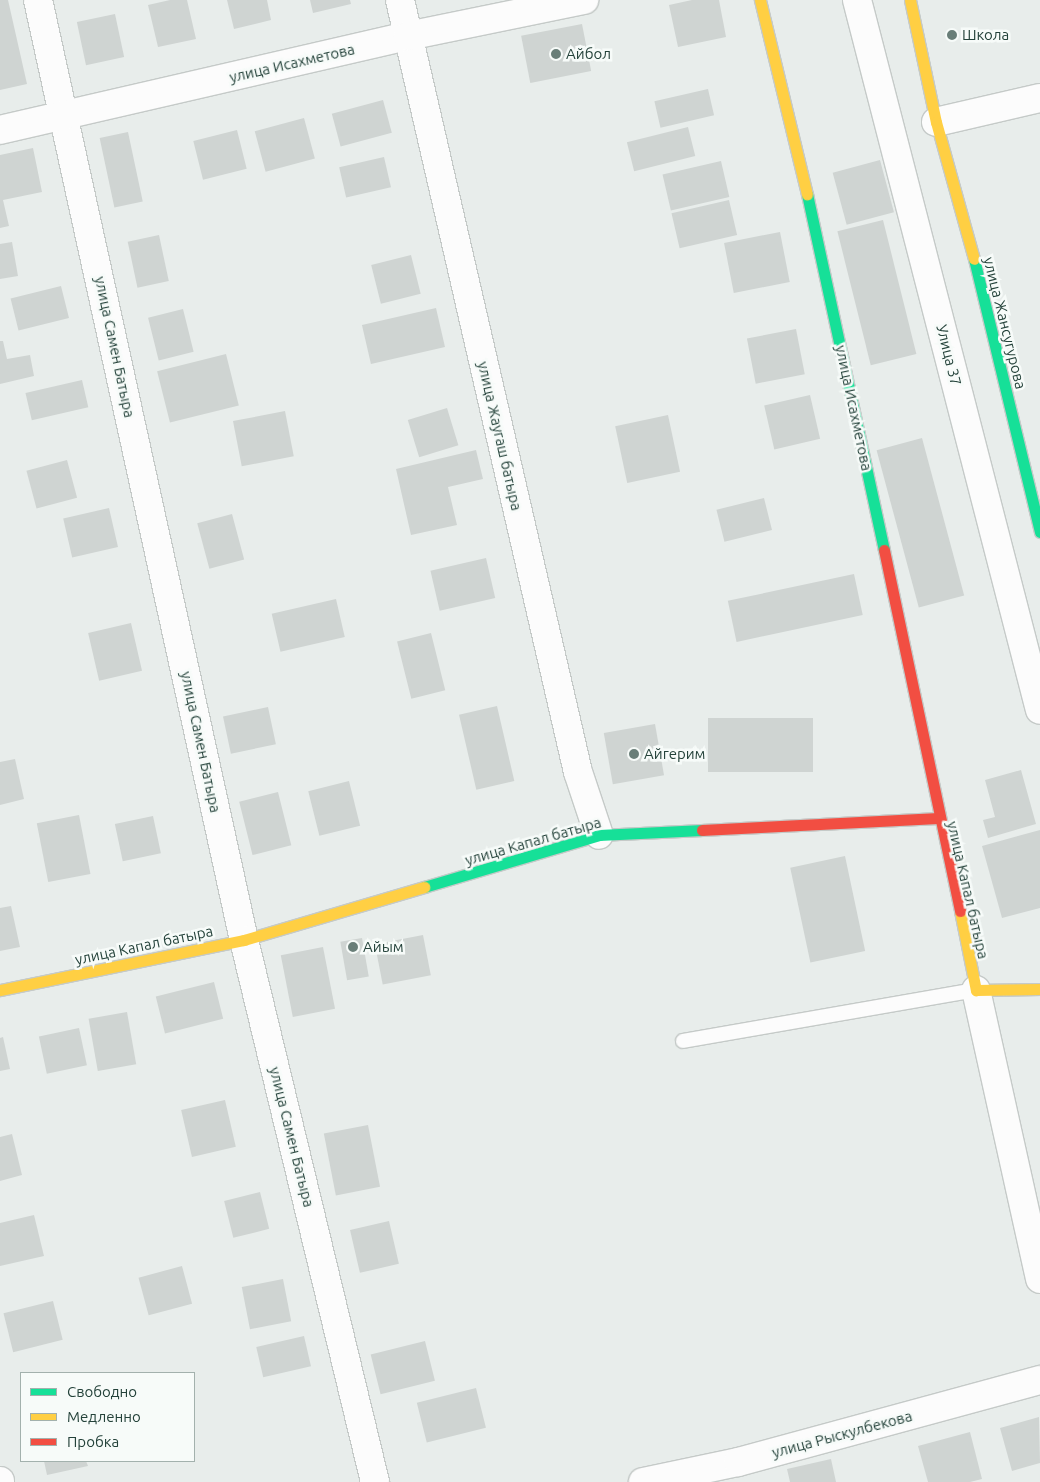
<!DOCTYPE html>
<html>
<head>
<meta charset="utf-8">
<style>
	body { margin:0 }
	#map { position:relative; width:1040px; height:1482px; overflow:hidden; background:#e8edeb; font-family:Ubuntu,sans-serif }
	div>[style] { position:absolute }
	.building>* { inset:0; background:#cfd4d2; transform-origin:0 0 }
	.roads { filter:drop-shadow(1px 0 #c5cac8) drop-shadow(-1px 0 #c5cac8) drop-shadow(0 1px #c5cac8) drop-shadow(0 -1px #c5cac8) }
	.lane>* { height:14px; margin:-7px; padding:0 7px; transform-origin:7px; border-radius:7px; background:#fcfcfc }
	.street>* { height:28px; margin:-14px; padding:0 14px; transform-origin:14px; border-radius:14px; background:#fcfcfc }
	.fast>* { height:11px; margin:-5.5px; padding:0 5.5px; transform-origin:5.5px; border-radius:5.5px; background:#16e098 }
	.slow>* { height:11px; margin:-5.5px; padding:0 5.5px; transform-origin:5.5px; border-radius:5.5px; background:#ffcf43 }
	.jam>* { height:11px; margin:-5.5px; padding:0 5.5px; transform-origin:5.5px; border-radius:5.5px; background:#f24e42 }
	.dots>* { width:14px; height:14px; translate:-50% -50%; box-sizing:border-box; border:2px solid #f7fbf9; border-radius:50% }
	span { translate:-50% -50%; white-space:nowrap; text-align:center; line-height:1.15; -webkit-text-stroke:5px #f7fbf9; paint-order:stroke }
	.poi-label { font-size:15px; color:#24423a }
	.left { translate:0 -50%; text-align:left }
	.street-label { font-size:15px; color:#24423a }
	.legend { position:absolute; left:20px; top:1372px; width:175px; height:90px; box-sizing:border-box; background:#f7fbf9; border:1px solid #a3b1ad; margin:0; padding:6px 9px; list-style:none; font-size:15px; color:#24423a }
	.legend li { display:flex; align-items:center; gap:10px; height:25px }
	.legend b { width:25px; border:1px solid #a3b1ad }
</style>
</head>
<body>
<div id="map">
	<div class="building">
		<i style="clip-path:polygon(0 0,8px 0,27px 84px,0 90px)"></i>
		<i style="clip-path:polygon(170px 0,187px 0,196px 39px,158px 47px,148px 5px)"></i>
		<i style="clip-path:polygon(227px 0,267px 0,271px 20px,234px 29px)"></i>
		<i style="clip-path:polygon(310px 0,350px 0,351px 4px,313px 13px)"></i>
		<i style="clip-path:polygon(692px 0,719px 0,726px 37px,678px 47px,669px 5px)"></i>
		<i style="left:115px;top:14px;width:44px;height:39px;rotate:78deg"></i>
		<i style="left:582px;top:24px;width:48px;height:62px;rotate:79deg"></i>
		<i style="left:708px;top:89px;width:27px;height:55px;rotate:77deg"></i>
		<i style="left:383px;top:100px;width:34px;height:53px;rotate:75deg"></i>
		<i style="left:304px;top:118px;width:42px;height:51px;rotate:75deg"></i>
		<i style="left:688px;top:127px;width:30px;height:63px;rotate:76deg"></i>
		<i style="left:237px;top:130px;width:40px;height:45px;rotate:76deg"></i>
		<i style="left:128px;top:132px;width:71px;height:29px;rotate:78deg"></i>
		<i style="clip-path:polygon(33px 148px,42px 192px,3px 200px,9px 226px,0 228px,0 155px)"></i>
		<i style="left:384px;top:157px;width:31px;height:46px;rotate:77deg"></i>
		<i style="left:880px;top:160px;width:54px;height:49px;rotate:75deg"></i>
		<i style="left:721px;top:161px;width:37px;height:60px;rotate:77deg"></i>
		<i style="left:729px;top:200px;width:36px;height:59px;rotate:77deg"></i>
		<i style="left:883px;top:220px;width:138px;height:47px;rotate:76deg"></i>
		<i style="left:780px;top:232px;width:51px;height:57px;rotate:79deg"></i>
		<i style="left:159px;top:235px;width:47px;height:32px;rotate:78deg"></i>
		<i style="clip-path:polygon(12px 242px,18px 276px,0 279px,0 244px)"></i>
		<i style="left:411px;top:255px;width:40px;height:41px;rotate:76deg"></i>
		<i style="left:61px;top:286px;width:33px;height:52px;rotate:76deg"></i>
		<i style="left:436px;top:308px;width:40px;height:76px;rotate:77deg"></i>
		<i style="left:183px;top:309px;width:44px;height:36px;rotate:76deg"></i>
		<i style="left:796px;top:329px;width:46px;height:50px;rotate:79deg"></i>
		<i style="clip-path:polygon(0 341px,3px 341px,7px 359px,30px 355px,34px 376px,0 384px)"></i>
		<i style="left:226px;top:354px;width:53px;height:71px;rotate:76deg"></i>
		<i style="left:82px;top:380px;width:28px;height:58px;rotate:77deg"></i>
		<i style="left:810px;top:395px;width:45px;height:47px;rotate:77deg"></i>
		<i style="left:447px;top:408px;width:39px;height:41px;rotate:73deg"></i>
		<i style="left:285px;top:411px;width:46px;height:53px;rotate:79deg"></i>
		<i style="left:668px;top:415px;width:58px;height:54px;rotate:78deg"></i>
		<i style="left:922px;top:438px;width:163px;height:47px;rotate:75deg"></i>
		<i style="clip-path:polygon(476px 450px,483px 479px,448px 487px,457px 525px,411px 535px,396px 469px)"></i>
		<i style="left:67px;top:460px;width:39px;height:42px;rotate:75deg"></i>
		<i style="left:764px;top:498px;width:33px;height:49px;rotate:76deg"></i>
		<i style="left:109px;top:508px;width:40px;height:47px;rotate:77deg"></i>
		<i style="left:232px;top:514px;width:47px;height:36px;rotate:75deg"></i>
		<i style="left:486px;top:558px;width:41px;height:57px;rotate:77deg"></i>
		<i style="left:854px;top:574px;width:42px;height:129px;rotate:78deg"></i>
		<i style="left:336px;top:599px;width:39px;height:66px;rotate:77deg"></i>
		<i style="left:131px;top:623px;width:49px;height:44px;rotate:77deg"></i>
		<i style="left:431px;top:633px;width:59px;height:35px;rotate:76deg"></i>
		<i style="left:497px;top:706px;width:77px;height:39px;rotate:77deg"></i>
		<i style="left:268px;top:707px;width:38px;height:46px;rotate:78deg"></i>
		<i style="left:813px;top:718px;width:54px;height:105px;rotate:90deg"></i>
		<i style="left:655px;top:724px;width:52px;height:52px;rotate:80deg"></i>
		<i style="clip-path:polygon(15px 759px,24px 799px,0 805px,0 762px)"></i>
		<i style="clip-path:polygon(1021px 770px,1036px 824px,988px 838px,983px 820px,995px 817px,985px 780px)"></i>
		<i style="left:349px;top:781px;width:46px;height:42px;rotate:76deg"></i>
		<i style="left:278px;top:792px;width:55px;height:40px;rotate:76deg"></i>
		<i style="left:79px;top:815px;width:60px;height:43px;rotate:79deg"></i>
		<i style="left:153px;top:816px;width:38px;height:39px;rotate:78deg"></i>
		<i style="clip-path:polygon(1040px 830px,1040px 908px,1002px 918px,982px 846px)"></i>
		<i style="left:845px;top:856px;width:97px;height:56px;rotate:78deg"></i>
		<i style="clip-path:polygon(11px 906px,20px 947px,0 951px,0 908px)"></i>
		<i style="left:423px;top:935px;width:41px;height:49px;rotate:79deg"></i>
		<i style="left:362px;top:938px;width:39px;height:22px;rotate:80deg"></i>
		<i style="left:323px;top:947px;width:63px;height:43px;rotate:79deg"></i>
		<i style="left:214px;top:982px;width:38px;height:60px;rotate:76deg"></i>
		<i style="left:127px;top:1012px;width:53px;height:39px;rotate:80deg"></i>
		<i style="left:79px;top:1028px;width:38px;height:41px;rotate:78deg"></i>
		<i style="clip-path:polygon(3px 1037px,10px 1069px,0 1071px,0 1038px)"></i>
		<i style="left:225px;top:1100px;width:48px;height:45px;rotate:77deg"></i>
		<i style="left:368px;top:1125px;width:63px;height:45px;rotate:79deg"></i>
		<i style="clip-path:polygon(12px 1134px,22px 1175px,0 1181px,0 1137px)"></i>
		<i style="left:260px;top:1192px;width:38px;height:37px;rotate:76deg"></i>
		<i style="clip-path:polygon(34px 1215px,44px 1256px,0 1266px,0 1223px)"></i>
		<i style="left:389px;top:1221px;width:44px;height:40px;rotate:77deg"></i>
		<i style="left:182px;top:1266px;width:39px;height:45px;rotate:75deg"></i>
		<i style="left:283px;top:1279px;width:43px;height:42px;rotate:79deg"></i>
		<i style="left:53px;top:1301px;width:40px;height:51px;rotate:76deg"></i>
		<i style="left:304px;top:1336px;width:31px;height:49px;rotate:77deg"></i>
		<i style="left:425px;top:1341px;width:41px;height:56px;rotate:76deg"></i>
		<i style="left:476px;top:1388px;width:41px;height:61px;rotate:76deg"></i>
		<i style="clip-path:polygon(1039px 1417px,1040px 1463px,1012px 1471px,1000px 1428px)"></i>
		<i style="clip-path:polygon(970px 1432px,982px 1479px,970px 1482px,928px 1482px,918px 1446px)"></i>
		<i style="clip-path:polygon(831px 1459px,836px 1482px,790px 1482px,787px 1469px)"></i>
		<i style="clip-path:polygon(44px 1461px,86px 1461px,88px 1466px,47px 1475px)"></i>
	</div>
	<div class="roads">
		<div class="lane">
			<i style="left:683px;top:1041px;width:297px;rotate:-9.9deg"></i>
		</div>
		<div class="street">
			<i style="left:38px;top:0;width:962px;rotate:77.64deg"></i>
			<i style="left:244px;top:940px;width:558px;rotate:76.41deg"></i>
			<i style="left:400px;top:0;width:792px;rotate:77.02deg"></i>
			<i style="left:578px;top:772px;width:66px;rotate:71.6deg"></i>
			<i style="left:857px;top:0;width:733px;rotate:75.55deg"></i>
			<i style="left:936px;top:122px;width:107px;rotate:-13deg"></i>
			<i style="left:0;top:130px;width:419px;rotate:-13deg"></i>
			<i style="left:408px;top:36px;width:180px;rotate:-11.6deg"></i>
			<i style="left:976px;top:990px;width:296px;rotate:77.5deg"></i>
			<i style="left:0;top:1481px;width:1px;rotate:90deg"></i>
			<i style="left:643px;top:1482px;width:97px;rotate:-11.9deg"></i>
			<i style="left:738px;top:1462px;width:313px;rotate:-15.2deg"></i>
		</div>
		<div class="fast">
			<i style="left:807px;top:194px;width:364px;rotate:77.8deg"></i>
			<i style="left:974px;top:259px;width:281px;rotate:76.4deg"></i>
			<i style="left:424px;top:887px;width:183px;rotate:-16.5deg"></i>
			<i style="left:599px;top:835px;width:103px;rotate:-2.8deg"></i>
		</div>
		<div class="slow">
			<i style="left:760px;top:0;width:200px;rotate:76.4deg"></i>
			<i style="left:910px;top:0;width:125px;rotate:78deg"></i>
			<i style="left:936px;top:122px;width:142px;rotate:74.5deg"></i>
			<i style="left:960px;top:911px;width:81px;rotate:78.6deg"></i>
			<i style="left:976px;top:990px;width:64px;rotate:-0.9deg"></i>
			<i style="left:0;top:990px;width:249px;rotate:-11.6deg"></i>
			<i style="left:244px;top:940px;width:188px;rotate:-16.4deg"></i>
		</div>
		<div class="jam">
			<i style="left:884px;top:550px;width:369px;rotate:78.1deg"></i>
			<i style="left:702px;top:830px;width:236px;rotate:-2.9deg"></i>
		</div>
	</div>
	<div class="dots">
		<i style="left:952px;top:35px;background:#697e78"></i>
		<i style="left:556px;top:54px;background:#697e78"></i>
		<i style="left:634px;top:754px;background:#697e78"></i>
		<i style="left:353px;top:947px;background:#697e78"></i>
	</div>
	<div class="poi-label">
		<span class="left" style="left:962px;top:35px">Школа</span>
		<span class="left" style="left:566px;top:54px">Айбол</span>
		<span class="left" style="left:644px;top:754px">Айгерим</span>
		<span class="left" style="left:363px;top:947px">Айым</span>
	</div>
	<div class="street-label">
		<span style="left:292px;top:63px;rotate:-13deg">улица Исахметова</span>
		<span style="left:1005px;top:323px;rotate:76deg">улица Жансугурова</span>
		<span style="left:115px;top:347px;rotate:78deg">улица Самен Батыра</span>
		<span style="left:949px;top:355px;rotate:76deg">Улица 37</span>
		<span style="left:854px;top:408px;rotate:78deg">улица Исахметова</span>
		<span style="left:500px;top:436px;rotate:77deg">улица Жаугаш батыра</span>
		<span style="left:201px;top:742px;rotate:78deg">улица Самен Батыра</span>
		<span style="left:533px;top:841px;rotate:-16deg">улица Капал батыра</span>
		<span style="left:968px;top:890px;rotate:77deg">улица Капал батыра</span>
		<span style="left:144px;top:945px;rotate:-12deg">улица Капал батыра</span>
		<span style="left:292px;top:1137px;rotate:76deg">улица Самен Батыра</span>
		<span style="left:842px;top:1434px;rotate:-15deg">улица Рыскулбекова</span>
	</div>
	<ul class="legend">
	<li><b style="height:6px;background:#16e098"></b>Свободно</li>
	<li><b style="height:6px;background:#ffcf43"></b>Медленно</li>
	<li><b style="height:6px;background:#f24e42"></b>Пробка</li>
	</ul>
</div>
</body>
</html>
